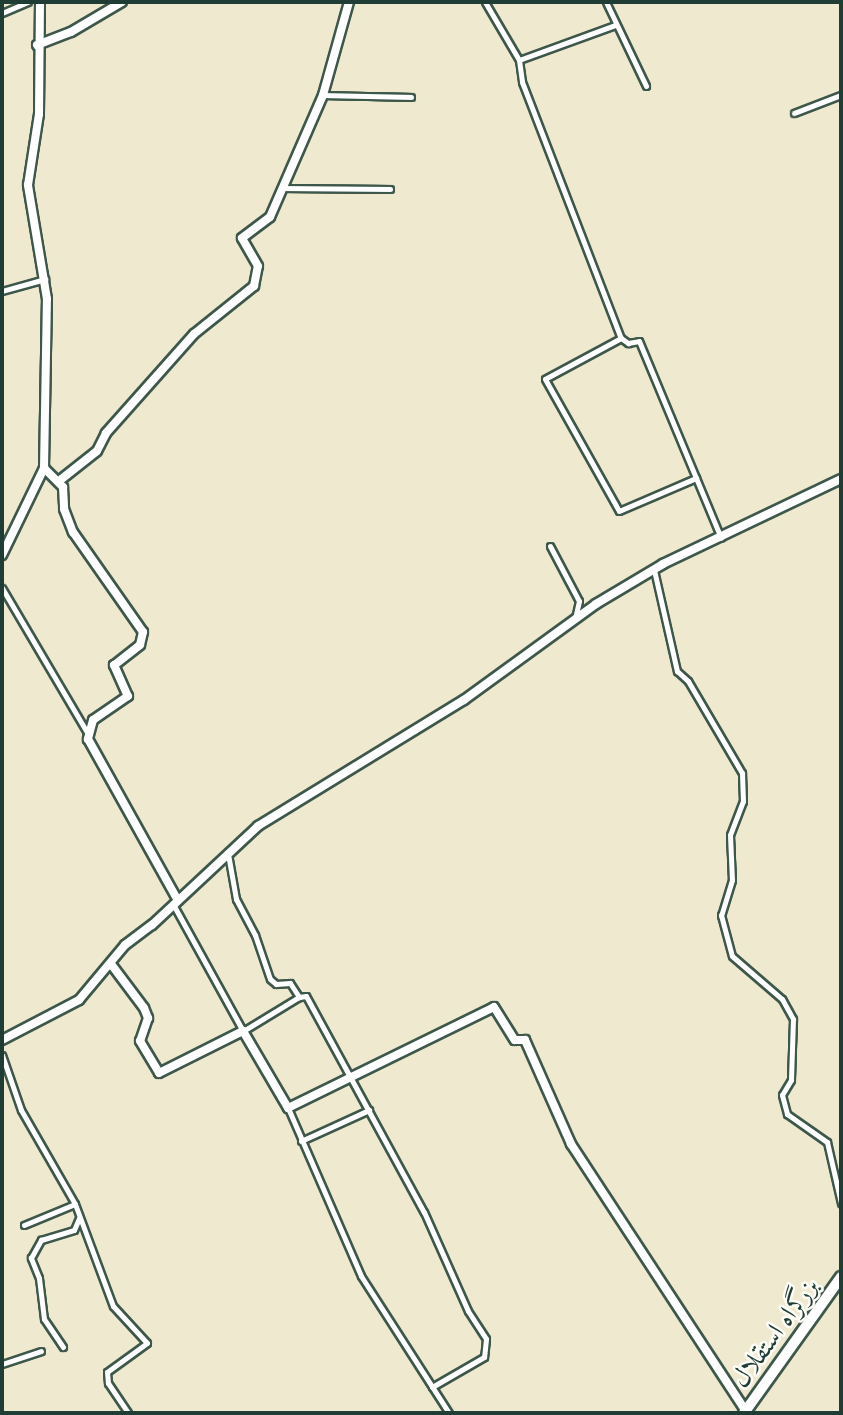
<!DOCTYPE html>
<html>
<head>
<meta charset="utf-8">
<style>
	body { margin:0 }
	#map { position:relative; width:843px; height:1415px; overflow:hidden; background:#efe9cf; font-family:"Gentium Book Plus",Amiri,serif }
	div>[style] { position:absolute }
	.roads { filter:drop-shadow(2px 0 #3e574b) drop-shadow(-2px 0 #3e574b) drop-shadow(0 2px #3e574b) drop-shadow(0 -2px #3e574b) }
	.street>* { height:5px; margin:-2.5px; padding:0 2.5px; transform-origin:2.5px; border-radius:2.5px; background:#fff }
	.secondary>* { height:8px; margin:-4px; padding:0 4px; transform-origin:4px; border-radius:4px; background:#fff }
	.highway>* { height:10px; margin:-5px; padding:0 5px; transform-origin:5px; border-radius:5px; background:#fff }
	span { translate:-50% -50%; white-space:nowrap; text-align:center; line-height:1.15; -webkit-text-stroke:5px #fdfcf7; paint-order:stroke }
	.street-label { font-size:26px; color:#1f3d34 }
	.frame { position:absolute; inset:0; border:4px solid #1f3d34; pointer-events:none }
</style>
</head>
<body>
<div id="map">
	<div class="roads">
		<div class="street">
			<i style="left:485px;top:2px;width:67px;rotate:59.6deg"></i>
			<i style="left:519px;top:60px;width:22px;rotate:82deg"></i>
			<i style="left:522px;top:82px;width:274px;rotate:68.9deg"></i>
			<i style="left:621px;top:338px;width:9px;rotate:36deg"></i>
			<i style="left:628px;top:343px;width:11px;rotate:-10deg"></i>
			<i style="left:639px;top:341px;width:213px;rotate:67.4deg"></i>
			<i style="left:606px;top:2px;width:93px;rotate:64.5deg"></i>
			<i style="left:2px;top:13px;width:28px;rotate:-23deg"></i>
			<i style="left:519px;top:60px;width:102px;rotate:-20deg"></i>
			<i style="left:323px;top:95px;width:88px;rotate:1.3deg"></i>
			<i style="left:794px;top:113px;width:50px;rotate:-21deg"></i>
			<i style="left:282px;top:188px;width:108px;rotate:0.5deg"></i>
			<i style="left:2px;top:291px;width:45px;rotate:-15.6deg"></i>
			<i style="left:621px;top:338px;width:86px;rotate:151.7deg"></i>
			<i style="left:545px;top:379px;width:151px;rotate:60.7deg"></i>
			<i style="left:619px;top:511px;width:84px;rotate:-23.2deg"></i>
			<i style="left:550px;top:546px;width:62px;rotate:62.2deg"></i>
			<i style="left:579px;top:601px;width:17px;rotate:103deg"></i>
			<i style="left:654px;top:570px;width:104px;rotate:77.2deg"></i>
			<i style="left:677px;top:671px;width:15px;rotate:42deg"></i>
			<i style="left:688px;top:681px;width:107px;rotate:59.6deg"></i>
			<i style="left:742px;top:773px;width:28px;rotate:88deg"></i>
			<i style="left:743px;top:801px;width:36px;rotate:111deg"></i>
			<i style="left:730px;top:835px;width:45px;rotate:87.5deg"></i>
			<i style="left:732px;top:880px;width:37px;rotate:107deg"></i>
			<i style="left:721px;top:915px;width:42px;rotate:75deg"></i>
			<i style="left:732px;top:956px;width:66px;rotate:40.7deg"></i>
			<i style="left:782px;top:999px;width:23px;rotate:61deg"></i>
			<i style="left:793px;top:1019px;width:61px;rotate:91.9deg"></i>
			<i style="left:791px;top:1080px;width:17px;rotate:121deg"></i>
			<i style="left:782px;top:1095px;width:20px;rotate:75deg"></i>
			<i style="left:787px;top:1114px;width:49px;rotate:35deg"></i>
			<i style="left:827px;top:1142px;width:63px;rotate:77.1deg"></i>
			<i style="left:2px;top:588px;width:169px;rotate:59.5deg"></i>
			<i style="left:228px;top:854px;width:46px;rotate:79.9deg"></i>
			<i style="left:236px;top:899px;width:41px;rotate:62.2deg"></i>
			<i style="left:255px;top:935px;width:46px;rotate:71.2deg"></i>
			<i style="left:270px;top:979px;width:8px;rotate:40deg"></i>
			<i style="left:276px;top:984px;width:14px;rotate:-4deg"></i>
			<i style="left:290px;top:983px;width:17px;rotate:57deg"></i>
			<i style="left:299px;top:997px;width:7px;rotate:-8deg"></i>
			<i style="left:306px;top:996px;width:246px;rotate:61.4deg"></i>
			<i style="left:424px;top:1212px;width:108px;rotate:66deg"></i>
			<i style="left:468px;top:1311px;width:33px;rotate:57deg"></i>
			<i style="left:486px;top:1339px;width:18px;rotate:96deg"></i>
			<i style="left:484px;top:1357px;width:60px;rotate:150deg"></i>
			<i style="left:174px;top:906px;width:143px;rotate:61.1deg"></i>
			<i style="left:243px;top:1031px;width:66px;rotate:-31.3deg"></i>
			<i style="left:2px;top:1055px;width:58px;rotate:70.9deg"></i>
			<i style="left:21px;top:1110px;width:108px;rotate:60.1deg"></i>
			<i style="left:75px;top:1204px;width:109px;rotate:69.6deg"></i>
			<i style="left:113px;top:1306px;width:50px;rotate:47.4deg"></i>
			<i style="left:147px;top:1343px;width:49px;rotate:144.1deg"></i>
			<i style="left:107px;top:1372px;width:11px;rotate:85deg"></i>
			<i style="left:108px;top:1383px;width:36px;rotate:56deg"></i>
			<i style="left:288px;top:1108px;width:183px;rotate:66.5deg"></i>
			<i style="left:361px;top:1276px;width:163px;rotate:57.3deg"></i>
			<i style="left:301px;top:1141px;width:75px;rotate:-24.5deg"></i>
			<i style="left:24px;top:1225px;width:55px;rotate:-22.4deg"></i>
			<i style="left:63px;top:1347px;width:34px;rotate:-124deg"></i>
			<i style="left:44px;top:1319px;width:41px;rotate:-97deg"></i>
			<i style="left:39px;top:1278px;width:22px;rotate:-112deg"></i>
			<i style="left:31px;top:1258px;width:21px;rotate:-61deg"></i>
			<i style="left:41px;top:1240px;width:34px;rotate:-17deg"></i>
			<i style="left:74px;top:1230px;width:13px;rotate:-67deg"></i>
			<i style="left:2px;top:1364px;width:41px;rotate:-18.4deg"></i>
		</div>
		<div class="secondary">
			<i style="left:37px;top:45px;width:36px;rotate:-21deg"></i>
			<i style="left:71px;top:32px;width:59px;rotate:-30.5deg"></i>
			<i style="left:44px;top:468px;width:27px;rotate:45deg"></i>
			<i style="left:63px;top:487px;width:22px;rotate:87deg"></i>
			<i style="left:64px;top:509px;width:25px;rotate:69deg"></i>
			<i style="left:73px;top:532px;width:122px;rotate:55deg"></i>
			<i style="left:143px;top:632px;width:13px;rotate:103deg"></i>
			<i style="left:140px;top:645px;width:33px;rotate:142deg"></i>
			<i style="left:114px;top:665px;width:34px;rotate:66deg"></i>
			<i style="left:128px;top:696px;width:42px;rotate:145.6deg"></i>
			<i style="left:93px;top:720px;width:20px;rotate:105deg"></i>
			<i style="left:88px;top:739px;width:183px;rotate:60.9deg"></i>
			<i style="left:59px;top:481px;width:48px;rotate:-38.3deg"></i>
			<i style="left:97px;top:451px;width:20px;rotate:-63deg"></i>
			<i style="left:106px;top:433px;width:132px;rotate:-48.4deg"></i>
			<i style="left:194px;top:334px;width:77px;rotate:-38.7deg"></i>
			<i style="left:254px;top:286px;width:20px;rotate:-79deg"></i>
			<i style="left:258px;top:266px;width:32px;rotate:-120deg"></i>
			<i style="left:242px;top:238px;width:35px;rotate:-37deg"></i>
			<i style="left:270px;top:217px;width:133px;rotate:-66.5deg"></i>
			<i style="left:323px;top:95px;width:97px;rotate:-74.4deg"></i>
			<i style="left:2px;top:555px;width:97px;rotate:-64.2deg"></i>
			<i style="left:44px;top:468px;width:169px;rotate:-89deg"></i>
			<i style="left:47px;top:299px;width:116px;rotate:-99.5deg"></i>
			<i style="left:28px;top:185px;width:72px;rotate:-81.2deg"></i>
			<i style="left:39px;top:114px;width:112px;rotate:-89.5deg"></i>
			<i style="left:111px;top:964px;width:55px;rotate:53.1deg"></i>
			<i style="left:144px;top:1008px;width:11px;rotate:68deg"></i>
			<i style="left:148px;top:1018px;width:24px;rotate:109deg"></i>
			<i style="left:140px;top:1041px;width:37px;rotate:59deg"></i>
			<i style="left:159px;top:1073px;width:94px;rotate:-26.6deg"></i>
			<i style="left:243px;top:1031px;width:89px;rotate:59.7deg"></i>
			<i style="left:288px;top:1108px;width:229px;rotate:-26.1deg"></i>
			<i style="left:494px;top:1007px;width:39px;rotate:58deg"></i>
			<i style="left:515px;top:1040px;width:10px"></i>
			<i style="left:525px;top:1040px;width:114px;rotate:66.1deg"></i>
			<i style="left:571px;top:1144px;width:319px;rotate:56.8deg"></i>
			<i style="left:2px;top:1040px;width:87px;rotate:-27.5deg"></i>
			<i style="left:79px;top:1000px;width:72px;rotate:-50.1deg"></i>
			<i style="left:125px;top:945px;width:34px;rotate:-37deg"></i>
			<i style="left:152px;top:925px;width:145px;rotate:-43deg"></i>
			<i style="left:258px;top:826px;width:241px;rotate:-31.5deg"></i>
			<i style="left:464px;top:700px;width:163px;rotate:-36deg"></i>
			<i style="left:596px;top:604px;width:78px;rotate:-30.8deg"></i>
			<i style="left:663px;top:564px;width:197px;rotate:-25.5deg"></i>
		</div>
		<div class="highway">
			<i style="left:744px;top:1413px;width:167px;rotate:-54.5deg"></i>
		</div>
	</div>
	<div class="street-label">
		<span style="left:774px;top:1332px;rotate:-54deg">بزرگراه استقلال</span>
	</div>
	<div class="frame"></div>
</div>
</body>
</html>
